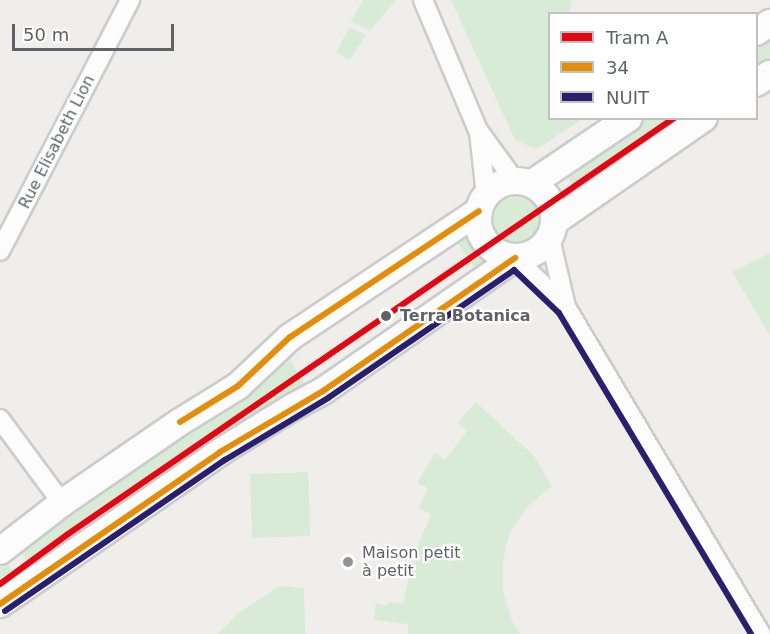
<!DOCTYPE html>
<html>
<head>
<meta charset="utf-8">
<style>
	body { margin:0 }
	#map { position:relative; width:770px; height:634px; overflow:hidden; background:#efeeea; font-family:"DejaVu Sans",sans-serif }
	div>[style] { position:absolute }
	.green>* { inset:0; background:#d8ebd6; transform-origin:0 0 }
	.round { border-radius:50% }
	.roads { filter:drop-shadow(2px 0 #cbcccc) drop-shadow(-2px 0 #cbcccc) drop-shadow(0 2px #cbcccc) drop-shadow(0 -2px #cbcccc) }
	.street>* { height:18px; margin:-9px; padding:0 9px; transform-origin:9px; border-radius:9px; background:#fdfcfc }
	.secondary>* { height:26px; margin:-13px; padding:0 13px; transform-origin:13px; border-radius:13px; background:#fdfcfc }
	.secondary>.ring { margin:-13px; padding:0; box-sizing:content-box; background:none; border:26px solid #fdfcfc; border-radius:50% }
	.bus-1>* { height:6px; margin:-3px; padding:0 3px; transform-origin:3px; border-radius:3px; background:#e48d0a }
	.bus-2>* { height:6px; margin:-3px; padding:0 3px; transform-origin:3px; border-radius:3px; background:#291f6c }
	.tram-1>* { height:6px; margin:-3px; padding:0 3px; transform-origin:3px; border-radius:3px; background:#e30613 }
	.dots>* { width:16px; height:16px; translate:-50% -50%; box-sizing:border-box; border:3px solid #fff; border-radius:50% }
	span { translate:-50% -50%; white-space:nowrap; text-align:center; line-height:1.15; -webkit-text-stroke:4.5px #fff; paint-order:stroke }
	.street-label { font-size:16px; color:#5f6368 }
	.stop-label { font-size:16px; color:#5f6368; font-weight:700 }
	.left { translate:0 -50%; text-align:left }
	.poi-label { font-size:16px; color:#5f6368 }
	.legend { position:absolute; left:548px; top:12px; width:210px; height:108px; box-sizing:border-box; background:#fff; border:2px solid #bfc1c3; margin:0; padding:8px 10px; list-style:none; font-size:18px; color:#5f6368 }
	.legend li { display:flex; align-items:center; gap:12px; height:30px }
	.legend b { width:30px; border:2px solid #bfc1c3 }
	.scale { position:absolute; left:12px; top:24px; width:162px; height:27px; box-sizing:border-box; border:3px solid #5f6368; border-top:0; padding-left:8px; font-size:18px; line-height:21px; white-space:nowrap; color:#5f6368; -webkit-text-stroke:4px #fff; paint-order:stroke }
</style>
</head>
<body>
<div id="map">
	<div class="green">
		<i style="clip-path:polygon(363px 0,396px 0,370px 31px,351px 21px)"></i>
		<i style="clip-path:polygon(451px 0,572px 0,569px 13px,550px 14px,550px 118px,582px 119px,537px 149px,515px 140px)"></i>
		<i style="clip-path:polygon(349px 27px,366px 35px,350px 60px,336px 53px)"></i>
		<i style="clip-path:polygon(770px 31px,770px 63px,756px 73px,756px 40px)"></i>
		<i style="clip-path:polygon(642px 119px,690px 119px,579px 194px,564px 172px)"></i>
		<i class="round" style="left:493px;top:197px;width:48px;height:48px"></i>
		<i style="clip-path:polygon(467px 227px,475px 249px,488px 262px,479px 274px,453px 237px)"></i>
		<i style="clip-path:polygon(770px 253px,770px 335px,732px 272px)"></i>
		<i style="left:290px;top:360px;width:27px;height:330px;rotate:56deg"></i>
		<i style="clip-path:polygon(476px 402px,534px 456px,552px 486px,528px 506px,511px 531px,506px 546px,503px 561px,503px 591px,512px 621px,520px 634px,408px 634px,408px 624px,374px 620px,376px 603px,388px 606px,389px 602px,403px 604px,413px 557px,431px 515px,419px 508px,428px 488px,417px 483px,435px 453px,445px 460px,467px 431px,457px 423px)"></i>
		<i style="left:308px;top:472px;width:64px;height:58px;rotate:88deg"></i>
		<i style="clip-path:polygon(3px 557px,19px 580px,0 594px,0 560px)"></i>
		<i style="clip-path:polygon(280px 586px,304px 588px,305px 634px,218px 634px,237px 614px)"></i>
	</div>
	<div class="roads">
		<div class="street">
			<i style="left:423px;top:0;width:141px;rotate:67.1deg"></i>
			<i style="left:478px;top:130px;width:63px;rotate:54deg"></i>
			<i style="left:479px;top:132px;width:63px;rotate:83.7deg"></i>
			<i style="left:550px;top:238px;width:71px;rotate:76.9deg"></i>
			<i style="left:0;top:251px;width:283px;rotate:-62.6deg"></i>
			<i style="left:515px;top:258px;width:71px;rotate:43.9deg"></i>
			<i style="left:566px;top:307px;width:381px;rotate:59.2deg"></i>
			<i style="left:0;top:419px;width:104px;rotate:53.6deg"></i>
		</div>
		<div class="secondary">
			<i style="left:756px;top:32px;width:17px;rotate:-33deg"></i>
			<i style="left:756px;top:83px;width:17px;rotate:-33deg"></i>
			<i class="ring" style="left:478px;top:181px;width:50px;height:50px"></i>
			<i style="left:531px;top:184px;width:118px;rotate:-34deg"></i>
			<i style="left:555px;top:221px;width:181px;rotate:-34.7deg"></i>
			<i style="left:0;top:551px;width:78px;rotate:-37.7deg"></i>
			<i style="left:62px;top:503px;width:143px;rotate:-34.5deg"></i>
			<i style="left:180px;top:422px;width:68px;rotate:-31.8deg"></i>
			<i style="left:238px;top:386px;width:71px;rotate:-43.3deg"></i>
			<i style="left:290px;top:337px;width:227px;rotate:-33.7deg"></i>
			<i style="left:0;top:604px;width:267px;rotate:-34.6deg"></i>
			<i style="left:220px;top:452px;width:86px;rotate:-31.7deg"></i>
			<i style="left:293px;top:407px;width:34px;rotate:-28deg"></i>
			<i style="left:323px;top:391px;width:234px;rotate:-34.7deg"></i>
		</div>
	</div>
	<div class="bus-1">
		<i style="left:180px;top:422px;width:68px;rotate:-31.8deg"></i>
		<i style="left:238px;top:386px;width:71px;rotate:-43.3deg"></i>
		<i style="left:290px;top:337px;width:227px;rotate:-33.7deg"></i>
		<i style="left:0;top:604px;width:267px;rotate:-34.6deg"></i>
		<i style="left:220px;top:452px;width:120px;rotate:-30.6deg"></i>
		<i style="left:323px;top:391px;width:234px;rotate:-34.7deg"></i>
	</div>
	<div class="bus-2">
		<i style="left:5px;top:611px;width:267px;rotate:-34.5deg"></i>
		<i style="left:225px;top:460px;width:120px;rotate:-31deg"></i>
		<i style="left:328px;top:398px;width:226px;rotate:-34.5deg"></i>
		<i style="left:514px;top:270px;width:62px;rotate:43.7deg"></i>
		<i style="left:559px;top:313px;width:374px;rotate:59.1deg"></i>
	</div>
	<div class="tram-1">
		<i style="left:0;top:584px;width:84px;rotate:-36.3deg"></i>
		<i style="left:68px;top:534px;width:735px;rotate:-34.47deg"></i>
	</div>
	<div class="dots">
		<i style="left:386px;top:316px;background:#5f6368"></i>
		<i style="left:348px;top:562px;background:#919496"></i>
	</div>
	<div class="street-label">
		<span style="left:57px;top:142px;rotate:-63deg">Rue Elisabeth Lion</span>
	</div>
	<div class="stop-label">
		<span class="left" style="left:400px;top:316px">Terra Botanica</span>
	</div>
	<div class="poi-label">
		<span class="left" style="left:362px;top:562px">Maison petit<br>à petit</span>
	</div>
	<ul class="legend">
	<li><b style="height:8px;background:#e30613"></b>Tram A</li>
	<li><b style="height:8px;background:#e48d0a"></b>34</li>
	<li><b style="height:8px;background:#291f6c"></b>NUIT</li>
	</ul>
	<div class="scale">50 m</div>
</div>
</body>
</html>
